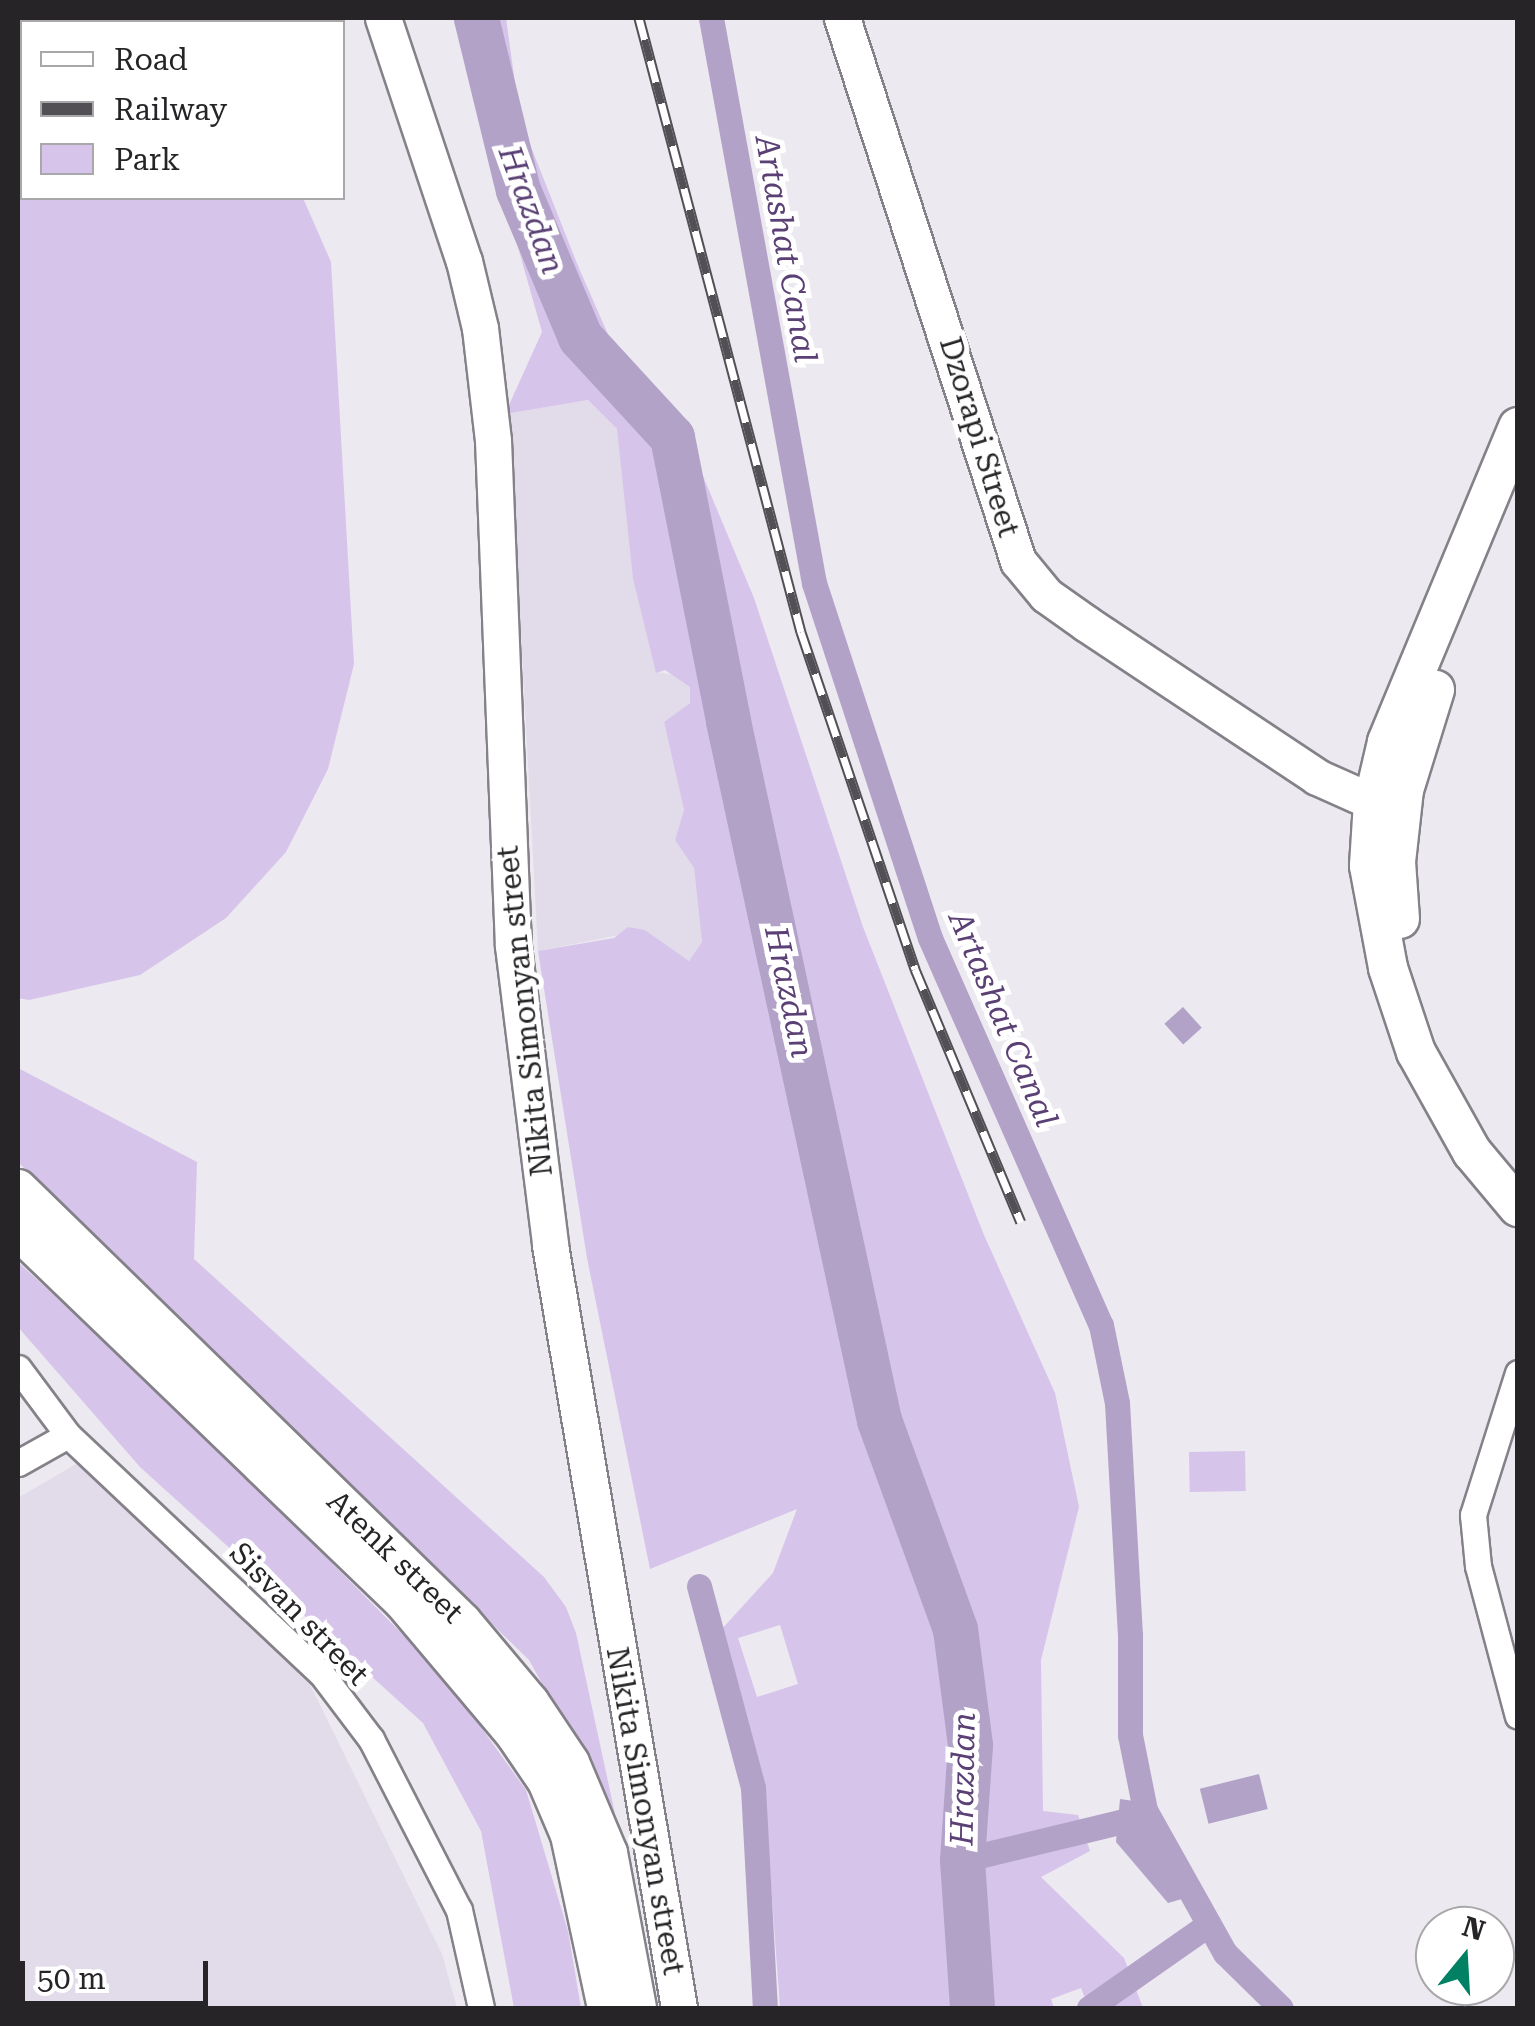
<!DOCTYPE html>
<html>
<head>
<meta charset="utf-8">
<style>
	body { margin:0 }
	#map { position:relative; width:1535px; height:2026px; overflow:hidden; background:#ece9f0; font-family:"Roboto Serif",serif }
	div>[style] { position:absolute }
	.built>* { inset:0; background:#e2dcea }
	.green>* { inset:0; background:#d6c4eb; transform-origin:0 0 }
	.water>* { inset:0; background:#b3a2c8; transform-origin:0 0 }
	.canal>* { height:25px; margin:-12.5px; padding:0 12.5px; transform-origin:12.5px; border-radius:12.5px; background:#b3a2c8 }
	.river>* { height:45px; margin:-22.5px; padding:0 22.5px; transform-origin:22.5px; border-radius:22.5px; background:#b3a2c8 }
	.roads { filter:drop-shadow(2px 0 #848188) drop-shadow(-2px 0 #848188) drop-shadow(0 2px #848188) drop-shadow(0 -2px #848188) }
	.street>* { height:25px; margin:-12.5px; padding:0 12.5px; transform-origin:12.5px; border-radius:12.5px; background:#fff }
	.secondary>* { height:35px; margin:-17.5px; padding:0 17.5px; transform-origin:17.5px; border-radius:17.5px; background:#fff }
	.primary>* { height:38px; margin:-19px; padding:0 19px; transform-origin:19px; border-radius:19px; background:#fff }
	.rail>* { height:11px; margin-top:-5.5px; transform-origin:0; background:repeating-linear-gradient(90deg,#fff 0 22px,#525054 0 44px); box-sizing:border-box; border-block:2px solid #525054 }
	span { translate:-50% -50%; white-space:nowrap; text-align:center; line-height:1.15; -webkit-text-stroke:10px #fff; paint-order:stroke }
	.street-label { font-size:30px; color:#262427 }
	.water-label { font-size:32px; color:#5a4074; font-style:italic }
	.frame { position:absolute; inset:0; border:20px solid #262427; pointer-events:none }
	.legend { position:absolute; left:20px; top:20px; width:325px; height:180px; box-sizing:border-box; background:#fff; border:2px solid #a8a7a9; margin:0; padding:12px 18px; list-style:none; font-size:30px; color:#262427 }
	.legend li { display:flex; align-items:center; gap:20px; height:50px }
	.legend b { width:50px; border:2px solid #a8a7a9 }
	.north { position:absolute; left:1415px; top:1906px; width:100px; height:100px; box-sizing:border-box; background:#fff; border:2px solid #a8a7a9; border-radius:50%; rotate:18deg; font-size:28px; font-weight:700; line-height:40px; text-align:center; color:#262427 }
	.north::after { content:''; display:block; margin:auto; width:35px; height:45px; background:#008163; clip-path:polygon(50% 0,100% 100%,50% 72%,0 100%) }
	.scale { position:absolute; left:20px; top:1961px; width:188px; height:45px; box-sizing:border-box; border:5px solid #262427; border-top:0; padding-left:12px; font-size:30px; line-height:35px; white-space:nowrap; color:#262427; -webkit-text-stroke:8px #fff; paint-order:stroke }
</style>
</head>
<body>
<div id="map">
	<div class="built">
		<i style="clip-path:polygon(588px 400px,618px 430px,633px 579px,656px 672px,679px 676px,690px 687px,690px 703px,664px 722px,684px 810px,675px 840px,694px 868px,702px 942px,689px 961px,645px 930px,538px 951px,520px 614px,512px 582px,505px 414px)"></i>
		<i style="clip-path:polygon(81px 1461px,301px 1666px,442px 1954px,457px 2008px,18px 2008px,18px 1498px)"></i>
	</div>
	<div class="green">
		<i style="clip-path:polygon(18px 18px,161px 18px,169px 22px,22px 22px,22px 198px,303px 198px,331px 262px,354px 664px,328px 769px,286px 852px,226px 918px,140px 975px,29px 1000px,18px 998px)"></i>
		<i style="clip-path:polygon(evenodd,453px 18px,506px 18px,520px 119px,578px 266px,610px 339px,690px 445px,754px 598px,863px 927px,984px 1235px,1055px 1393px,1079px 1507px,1041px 1660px,1043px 1811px,1078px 1815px,1090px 1851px,1041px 1877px,1124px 1958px,1143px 2008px,1089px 2008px,1081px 1988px,1051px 1999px,1054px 2008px,780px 2008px,764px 1787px,721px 1630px,773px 1573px,797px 1509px,650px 1569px,587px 1258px,538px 951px,614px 938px,628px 927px,645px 930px,689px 961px,702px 942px,694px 868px,675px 840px,684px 810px,664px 722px,690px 703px,690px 687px,665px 670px,656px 673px,633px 579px,617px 429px,588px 400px,505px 414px,542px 332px,453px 18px,780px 1625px,798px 1684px,757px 1697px,738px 1638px,780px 1625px)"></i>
		<i style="clip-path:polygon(18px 1068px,197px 1162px,194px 1259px,544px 1577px,566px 1607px,576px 1633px,615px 1814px,529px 1660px,18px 1162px)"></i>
		<i style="clip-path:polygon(18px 1262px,193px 1423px,445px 1677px,526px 1790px,568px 1931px,581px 2008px,514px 2008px,481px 1831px,423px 1723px,140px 1467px,18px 1327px)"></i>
		<i style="left:1245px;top:1451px;width:40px;height:56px;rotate:89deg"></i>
	</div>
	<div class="water">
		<i style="left:1183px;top:1007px;width:28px;height:25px;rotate:48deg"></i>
		<i style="left:1259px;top:1774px;width:36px;height:61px;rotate:76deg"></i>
		<i style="clip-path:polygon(1120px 1799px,1134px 1801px,1182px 1899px,1168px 1903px,1116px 1842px)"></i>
	</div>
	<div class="canal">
		<i style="left:711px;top:18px;width:574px;rotate:79.67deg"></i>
		<i style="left:814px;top:583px;width:373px;rotate:71.9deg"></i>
		<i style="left:930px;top:938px;width:423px;rotate:66.2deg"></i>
		<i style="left:1101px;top:1325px;width:80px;rotate:78.4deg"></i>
		<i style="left:1117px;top:1403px;width:232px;rotate:86.8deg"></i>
		<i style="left:1130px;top:1635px;width:100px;rotate:90deg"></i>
		<i style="left:1130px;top:1735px;width:76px;rotate:78.7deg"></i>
		<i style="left:1145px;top:1810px;width:164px;rotate:60.8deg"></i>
		<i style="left:1225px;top:1953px;width:78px;rotate:44.5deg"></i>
		<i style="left:699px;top:1586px;width:209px;rotate:75deg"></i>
		<i style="left:753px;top:1788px;width:220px;rotate:86.9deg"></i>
		<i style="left:962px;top:1860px;width:170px;rotate:-13.6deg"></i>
		<i style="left:1127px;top:1820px;width:25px;rotate:58deg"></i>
		<i style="left:1089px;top:2008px;width:146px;rotate:-35deg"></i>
	</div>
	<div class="river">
		<i style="left:476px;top:18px;width:177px;rotate:76.3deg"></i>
		<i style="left:518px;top:190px;width:160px;rotate:67.1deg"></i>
		<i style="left:580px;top:337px;width:136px;rotate:47.4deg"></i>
		<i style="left:672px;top:437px;width:289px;rotate:78.8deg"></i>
		<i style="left:728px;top:721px;width:715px;rotate:77.81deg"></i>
		<i style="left:879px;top:1420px;width:222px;rotate:70deg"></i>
		<i style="left:955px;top:1629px;width:117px;rotate:82.6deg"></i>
		<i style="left:970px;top:1745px;width:115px;rotate:94deg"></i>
		<i style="left:962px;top:1860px;width:148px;rotate:86.1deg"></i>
	</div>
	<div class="roads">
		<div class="street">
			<i style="left:18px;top:1368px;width:84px;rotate:53.3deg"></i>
			<i style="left:68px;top:1435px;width:347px;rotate:43.3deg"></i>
			<i style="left:321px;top:1673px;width:83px;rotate:52.9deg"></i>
			<i style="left:371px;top:1739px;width:192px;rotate:62.8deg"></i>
			<i style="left:459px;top:1910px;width:100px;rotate:77.3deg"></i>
			<i style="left:1518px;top:1373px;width:149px;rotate:107.6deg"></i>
			<i style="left:1473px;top:1515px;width:51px;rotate:84.4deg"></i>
			<i style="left:1478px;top:1566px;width:155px;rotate:75.1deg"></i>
			<i style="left:18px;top:1463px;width:57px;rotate:-29.2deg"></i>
		</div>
		<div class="secondary">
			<i style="left:383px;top:18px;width:256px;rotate:71.6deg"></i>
			<i style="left:464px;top:261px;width:69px;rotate:76.6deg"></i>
			<i style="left:480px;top:328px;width:113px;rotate:83.4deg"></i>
			<i style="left:493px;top:440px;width:506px;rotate:87.74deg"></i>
			<i style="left:513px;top:946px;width:301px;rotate:82.9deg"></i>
			<i style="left:550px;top:1245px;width:774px;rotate:80.4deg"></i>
			<i style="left:842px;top:18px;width:571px;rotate:72.04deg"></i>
			<i style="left:1018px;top:561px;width:44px;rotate:50.5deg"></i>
			<i style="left:1046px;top:595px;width:50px;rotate:35.3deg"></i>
			<i style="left:1087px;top:624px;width:276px;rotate:33.6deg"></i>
			<i style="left:1317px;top:777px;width:61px;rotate:24.1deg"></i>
		</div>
		<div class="primary">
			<i style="left:1518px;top:427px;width:341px;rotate:112.6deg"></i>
			<i style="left:1387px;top:742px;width:62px;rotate:103.1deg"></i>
			<i style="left:1373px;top:802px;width:64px;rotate:93.6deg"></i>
			<i style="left:1369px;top:866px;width:104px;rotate:79.4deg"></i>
			<i style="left:1388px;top:968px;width:89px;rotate:71.6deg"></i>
			<i style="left:1416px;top:1052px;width:115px;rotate:60.8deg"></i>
			<i style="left:1472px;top:1152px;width:72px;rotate:50.1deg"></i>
			<i style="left:1400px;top:919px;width:57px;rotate:-94deg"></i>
			<i style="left:1396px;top:862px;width:72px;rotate:-83.7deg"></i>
			<i style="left:1404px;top:790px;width:105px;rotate:-72.8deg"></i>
			<i style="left:18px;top:1189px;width:620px;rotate:44.28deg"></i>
			<i style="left:462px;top:1622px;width:106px;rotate:50deg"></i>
			<i style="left:530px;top:1703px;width:72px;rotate:56.3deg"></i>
			<i style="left:570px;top:1763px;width:98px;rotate:67.1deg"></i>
			<i style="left:608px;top:1853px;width:158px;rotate:79.4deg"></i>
			<i style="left:18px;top:1230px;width:535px;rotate:43.94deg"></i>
			<i style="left:403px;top:1601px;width:174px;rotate:49.9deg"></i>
			<i style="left:515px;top:1734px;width:57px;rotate:55.8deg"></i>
			<i style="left:547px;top:1781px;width:59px;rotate:66.9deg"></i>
			<i style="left:570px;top:1835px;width:177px;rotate:77.9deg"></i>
		</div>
	</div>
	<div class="rail">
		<i style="left:639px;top:18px;width:635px;rotate:75.22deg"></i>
		<i style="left:801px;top:632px;width:356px;rotate:71.3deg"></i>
		<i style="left:915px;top:969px;width:274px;rotate:67.3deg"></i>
	</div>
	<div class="street-label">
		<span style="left:979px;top:437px;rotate:73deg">Dzorapi Street</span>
		<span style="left:525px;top:1011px;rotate:-96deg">Nikita Simonyan street</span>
		<span style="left:395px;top:1557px;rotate:44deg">Atenk street</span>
		<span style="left:299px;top:1614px;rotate:46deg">Sisvan street</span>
		<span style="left:645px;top:1811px;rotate:80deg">Nikita Simonyan street</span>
	</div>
	<div class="water-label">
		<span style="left:531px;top:210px;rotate:70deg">Hrazdan</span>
		<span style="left:786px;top:249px;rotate:80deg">Artashat Canal</span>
		<span style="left:789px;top:992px;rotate:78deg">Hrazdan</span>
		<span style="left:1003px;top:1019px;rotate:67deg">Artashat Canal</span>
		<span style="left:963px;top:1779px;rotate:-89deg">Hrazdan</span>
	</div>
	<div class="frame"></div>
	<ul class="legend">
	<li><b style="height:12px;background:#fff"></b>Road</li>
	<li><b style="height:12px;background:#525054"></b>Railway</li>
	<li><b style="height:28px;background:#d6c4eb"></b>Park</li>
	</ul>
	<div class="north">N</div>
	<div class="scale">50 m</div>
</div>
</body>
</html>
